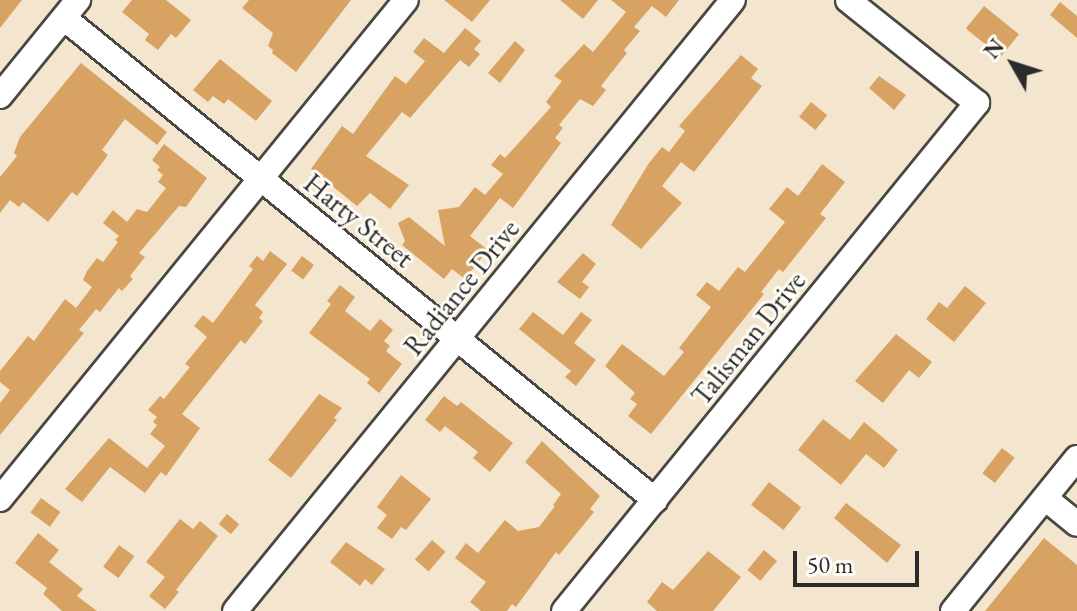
<!DOCTYPE html>
<html>
<head>
<meta charset="utf-8">
<style>
	body { margin:0 }
	#map { position:relative; width:1077px; height:611px; overflow:hidden; background:#f4e6ce; font-family:"EB Garamond",serif }
	div>[style] { position:absolute }
	.building>* { inset:0; background:#d8a362; transform-origin:0 0 }
	.roads { filter:drop-shadow(2px 0 #494743) drop-shadow(-2px 0 #494743) drop-shadow(0 2px #494743) drop-shadow(0 -2px #494743) }
	.minor>* { height:24px; margin:-12px; padding:0 12px; transform-origin:12px; border-radius:12px; background:#fff }
	span { translate:-50% -50%; white-space:nowrap; text-align:center; line-height:1.15; -webkit-text-stroke:6px #fdfcf7; paint-order:stroke }
	.street-label { font-size:28px; color:#2b2b2b }
	.north { position:absolute; left:973px; top:24px; width:80px; height:80px; -webkit-text-stroke:6px #fdfcf7; paint-order:stroke; rotate:309deg; font-size:22px; font-weight:700; line-height:32px; text-align:center; color:#2b2b2b }
	.north::after { content:''; display:block; margin:auto; width:28px; height:36px; background:#2b2b2b; clip-path:polygon(50% 0,100% 100%,50% 72%,0 100%) }
	.scale { position:absolute; left:793px; top:551px; width:126px; height:36px; box-sizing:border-box; border:4px solid #2b2b2b; border-top:0; padding-left:10px; font-size:24px; line-height:28px; white-space:nowrap; color:#2b2b2b; -webkit-text-stroke:6px #fdfcf7; paint-order:stroke }
</style>
</head>
<body>
<div id="map">
	<div class="building">
		<i style="clip-path:polygon(0 0,22px 0,0 28px)"></i>
		<i style="clip-path:polygon(132px 0,166px 0,191px 20px,176px 38px,171px 34px,158px 50px,145px 40px,149px 34px,122px 12px)"></i>
		<i style="clip-path:polygon(249px 0,351px 0,296px 72px,272px 53px,273px 50px,268px 46px,273px 33px,242px 8px)"></i>
		<i style="clip-path:polygon(444px 0,490px 0,472px 22px)"></i>
		<i style="clip-path:polygon(560px 0,598px 0,583px 19px)"></i>
		<i style="clip-path:polygon(611px 0,679px 0,666px 17px,652px 6px,634px 27px,640px 31px,624px 50px,627px 53px,601px 86px,606px 90px,593px 106px,580px 99px,559px 125px,563px 128px,555px 138px,561px 143px,513px 208px,500px 198px,470px 236px,488px 250px,465px 279px,452px 269px,444px 279px,402px 245px,405px 241px,398px 223px,409px 217px,445px 246px,438px 210px,459px 207px,475px 187px,485px 195px,503px 174px,491px 165px,500px 154px,505px 158px,551px 107px,546px 102px,562px 81px,554px 76px,584px 44px,593px 52px,626px 12px)"></i>
		<i style="clip-path:polygon(1060px 2px,1077px 16px,1077px 38px,1050px 15px)"></i>
		<i style="left:984px;top:6px;width:45px;height:29px;rotate:39deg"></i>
		<i style="clip-path:polygon(465px 28px,481px 41px,474px 49px,480px 54px,469px 67px,460px 60px,410px 118px,402px 112px,366px 156px,409px 185px,390px 209px,370px 193px,357px 206px,311px 169px,342px 126px,353px 134px,395px 76px,406px 84px,425px 61px,413px 52px,424px 38px,444px 53px)"></i>
		<i style="clip-path:polygon(515px 41px,525px 50px,500px 83px,488px 73px)"></i>
		<i style="clip-path:polygon(741px 55px,758px 69px,751px 78px,762px 86px,694px 172px,681px 162px,662px 186px,682px 203px,641px 249px,611px 225px,649px 163px,662px 147px,669px 152px,685px 131px,679px 126px)"></i>
		<i style="clip-path:polygon(220px 59px,272px 101px,256px 121px,228px 99px,224px 104px,213px 96px,208px 102px,193px 90px)"></i>
		<i style="clip-path:polygon(81px 63px,167px 132px,157px 145px,125px 119px,102px 150px,108px 155px,90px 179px,77px 196px,72px 192px,48px 222px,23px 202px,19px 207px,10px 200px,0 213px,0 177px,17px 156px,14px 153px,20px 137px)"></i>
		<i style="clip-path:polygon(879px 76px,906px 95px,894px 110px,869px 88px)"></i>
		<i style="left:811px;top:102px;width:21px;height:19px;rotate:39deg"></i>
		<i style="clip-path:polygon(164px 144px,207px 178px,186px 207px,179px 206px,139px 253px,145px 257px,130px 276px,133px 279px,122px 291px,119px 288px,100px 312px,96px 309px,79px 330px,84px 333px,0 435px,0 403px,10px 390px,0 382px,0 371px,28px 336px,34px 341px,65px 299px,76px 308px,92px 287px,83px 280px,87px 271px,97px 258px,103px 262px,118px 242px,115px 240px,119px 236px,103px 223px,113px 210px,127px 222px,137px 209px,147px 212px,166px 188px,158px 182px,163px 175px,157px 170px,160px 167px,152px 160px)"></i>
		<i style="clip-path:polygon(822px 164px,845px 182px,820px 214px,826px 218px,783px 272px,779px 269px,761px 292px,764px 294px,651px 434px,628px 416px,637px 404px,630px 399px,635px 393px,605px 366px,622px 344px,664px 376px,684px 352px,679px 348px,711px 307px,696px 295px,707px 282px,719px 291px,738px 267px,745px 272px,785px 222px,769px 209px,787px 187px,798px 196px)"></i>
		<i style="clip-path:polygon(270px 251px,287px 264px,255px 305px,263px 312px,259px 318px,263px 321px,245px 344px,241px 340px,182px 414px,200px 428px,166px 476px,161px 472px,145px 493px,110px 467px,82px 502px,65px 489px,109px 438px,147px 468px,165px 446px,150px 434px,157px 425px,153px 422px,157px 417px,148px 410px,160px 396px,164px 399px,190px 367px,185px 364px,207px 337px,194px 326px,203px 315px,213px 323px,253px 269px,249px 266px,257px 256px,263px 261px)"></i>
		<i style="clip-path:polygon(583px 253px,596px 264px,582px 282px,589px 287px,580px 299px,557px 282px)"></i>
		<i style="left:302px;top:256px;width:15px;height:18px;rotate:37deg"></i>
		<i style="clip-path:polygon(340px 285px,355px 297px,345px 311px,370px 331px,380px 319px,393px 330px,384px 341px,390px 346px,386px 351px,402px 364px,379px 393px,367px 383px,370px 379px,309px 333px,331px 304px,327px 301px)"></i>
		<i style="clip-path:polygon(965px 286px,986px 303px,954px 342px,926px 319px,939px 302px,947px 308px)"></i>
		<i style="clip-path:polygon(533px 312px,563px 335px,581px 312px,592px 320px,574px 343px,596px 360px,576px 386px,565px 377px,571px 371px,519px 329px)"></i>
		<i style="clip-path:polygon(896px 334px,932px 362px,919px 378px,909px 370px,883px 403px,855px 381px)"></i>
		<i style="clip-path:polygon(319px 394px,342px 408px,334px 418px,337px 420px,291px 478px,268px 460px)"></i>
		<i style="clip-path:polygon(444px 396px,457px 406px,461px 402px,513px 443px,490px 472px,473px 458px,478px 452px,445px 426px,440px 432px,425px 420px)"></i>
		<i style="clip-path:polygon(823px 419px,850px 440px,864px 422px,898px 450px,884px 468px,866px 454px,841px 485px,798px 450px)"></i>
		<i style="clip-path:polygon(542px 441px,600px 496px,590px 509px,594px 512px,559px 555px,556px 552px,516px 607px,512px 604px,507px 611px,481px 611px,470px 602px,486px 582px,455px 558px,466px 543px,478px 553px,505px 520px,518px 531px,539px 527px,555px 506px,553px 505px,561px 494px,525px 462px)"></i>
		<i style="left:1002px;top:448px;width:16px;height:32px;rotate:38deg"></i>
		<i style="clip-path:polygon(401px 475px,431px 499px,406px 530px,401px 527px,392px 539px,377px 528px,387px 515px,377px 507px)"></i>
		<i style="left:769px;top:482px;width:41px;height:29px;rotate:38deg"></i>
		<i style="left:41px;top:498px;width:24px;height:18px;rotate:36deg"></i>
		<i style="clip-path:polygon(846px 503px,901px 545px,887px 563px,834px 518px)"></i>
		<i style="left:227px;top:514px;width:16px;height:13px;rotate:40deg"></i>
		<i style="clip-path:polygon(180px 519px,193px 529px,200px 521px,218px 536px,176px 590px,179px 592px,165px 609px,149px 596px,165px 577px,146px 562px)"></i>
		<i style="clip-path:polygon(38px 533px,59px 550px,49px 562px,83px 589px,77px 596px,97px 611px,62px 611px,43px 594px,47px 588px,15px 563px)"></i>
		<i style="clip-path:polygon(1044px 538px,1077px 565px,1077px 611px,985px 611px)"></i>
		<i style="left:432px;top:540px;width:18px;height:26px;rotate:41deg"></i>
		<i style="clip-path:polygon(346px 542px,385px 569px,372px 585px,365px 579px,360px 586px,330px 562px)"></i>
		<i style="left:119px;top:545px;width:19px;height:27px;rotate:36deg"></i>
		<i style="left:764px;top:550px;width:17px;height:26px;rotate:40deg"></i>
		<i style="clip-path:polygon(708px 551px,741px 577px,713px 611px,657px 611px,647px 602px,662px 582px,673px 590px)"></i>
	</div>
	<div class="roads">
		<div class="minor">
			<i style="left:64px;top:18px;width:763px;rotate:39.2deg"></i>
			<i style="left:0;top:96px;width:124px;rotate:-50.9deg"></i>
			<i style="left:1045px;top:498px;width:41px;rotate:39.1deg"></i>
			<i style="left:0;top:499px;width:643px;rotate:-50.87deg"></i>
			<i style="left:235px;top:611px;width:788px;rotate:-50.82deg"></i>
			<i style="left:564px;top:611px;width:655px;rotate:-50.89deg"></i>
			<i style="left:977px;top:103px;width:165px;rotate:-141.4deg"></i>
			<i style="left:953px;top:611px;width:197px;rotate:-51deg"></i>
		</div>
	</div>
	<div class="street-label">
		<span style="left:359px;top:220px;rotate:39deg">Harty Street</span>
		<span style="left:461px;top:287px;rotate:-51deg">Radiance Drive</span>
		<span style="left:748px;top:338px;rotate:-51deg">Talisman Drive</span>
	</div>
	<div class="north">N</div>
	<div class="scale">50 m</div>
</div>
</body>
</html>
